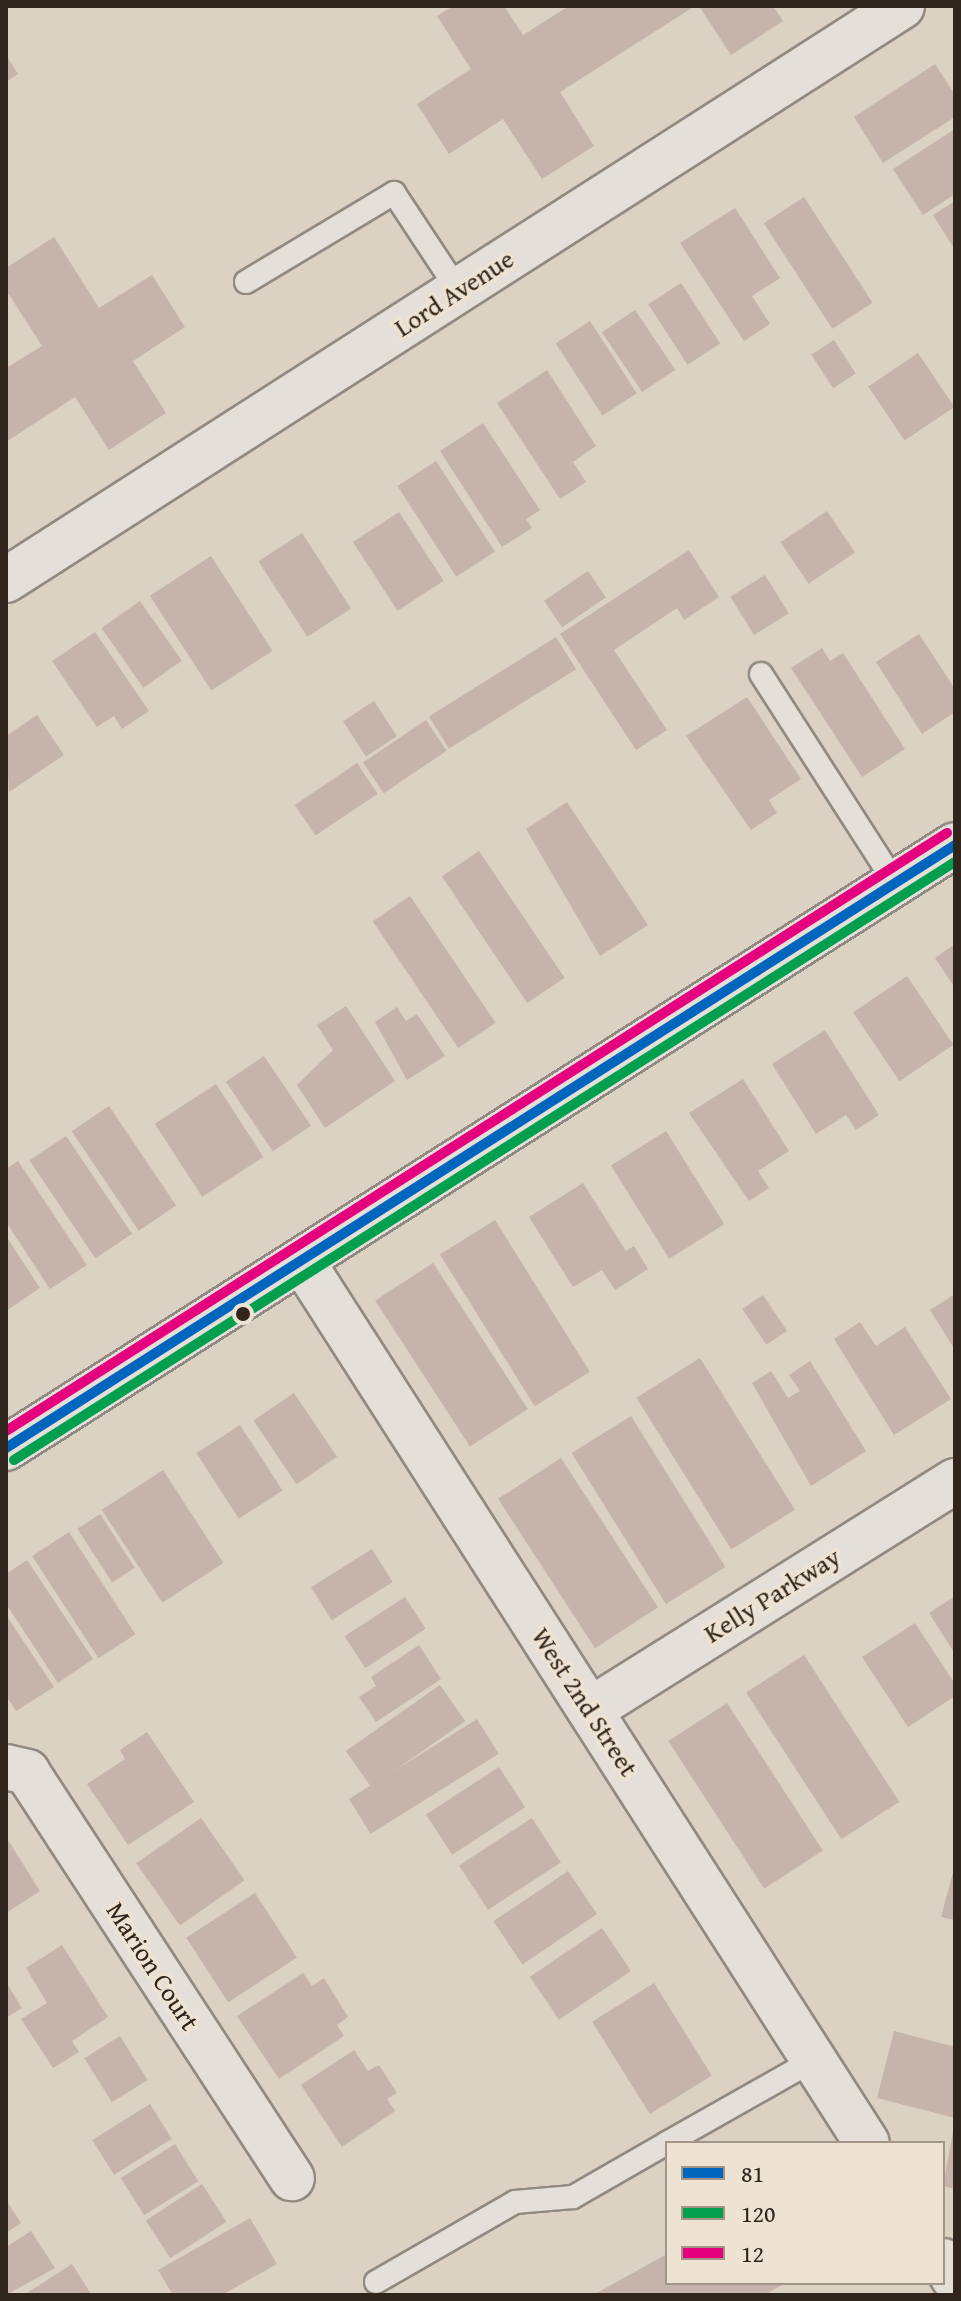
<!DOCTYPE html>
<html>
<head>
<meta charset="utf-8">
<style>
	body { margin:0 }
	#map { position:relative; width:961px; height:2301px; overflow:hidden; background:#dbd2c4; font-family:"Gentium Book Plus",serif }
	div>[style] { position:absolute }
	.building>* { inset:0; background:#c6b3ab; transform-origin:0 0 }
	.roads { filter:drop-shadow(2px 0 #918a82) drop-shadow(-2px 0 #918a82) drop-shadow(0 2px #918a82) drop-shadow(0 -2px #918a82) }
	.service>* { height:22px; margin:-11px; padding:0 11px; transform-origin:11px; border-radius:11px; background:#e4dfd8 }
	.minor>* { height:44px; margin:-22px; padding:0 22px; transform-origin:22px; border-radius:22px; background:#e4dfd8 }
	.tertiary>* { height:44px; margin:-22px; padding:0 22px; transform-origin:22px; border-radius:22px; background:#e4dfd8 }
	.bus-1>* { height:10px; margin:-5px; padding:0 5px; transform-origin:5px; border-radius:5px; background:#0065bd }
	.bus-2>* { height:10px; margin:-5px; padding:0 5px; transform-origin:5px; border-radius:5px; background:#02a04e }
	.bus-3>* { height:10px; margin:-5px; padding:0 5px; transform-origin:5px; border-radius:5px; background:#e5007d }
	.dots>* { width:22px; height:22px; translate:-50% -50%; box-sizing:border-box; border:4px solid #eee2d2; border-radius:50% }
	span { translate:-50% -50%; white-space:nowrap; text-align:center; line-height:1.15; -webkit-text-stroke:7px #eee2d2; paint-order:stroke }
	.street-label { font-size:26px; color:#2f251c }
	.frame { position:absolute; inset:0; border:8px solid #2f251c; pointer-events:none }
	.legend { position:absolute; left:665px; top:2141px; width:280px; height:144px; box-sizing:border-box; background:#eee2d2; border:2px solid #a29689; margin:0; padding:10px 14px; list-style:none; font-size:24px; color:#2f251c }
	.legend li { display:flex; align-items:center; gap:16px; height:40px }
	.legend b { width:40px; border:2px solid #a29689 }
</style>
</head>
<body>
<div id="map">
	<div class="building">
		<i style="clip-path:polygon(453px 6px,504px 6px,523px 35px,569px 6px,695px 6px,560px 92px,594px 146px,542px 179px,503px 119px,449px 154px,417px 104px,471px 69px,437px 16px)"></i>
		<i style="clip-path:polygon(699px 6px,773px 6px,783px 21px,731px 55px)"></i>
		<i style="clip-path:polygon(6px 55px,18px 74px,6px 82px)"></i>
		<i style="clip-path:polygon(935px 64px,955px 95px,955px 117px,883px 163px,854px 117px)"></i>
		<i style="clip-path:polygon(955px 129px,955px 194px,923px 215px,893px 169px)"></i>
		<i style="left:804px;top:197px;width:126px;height:48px;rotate:57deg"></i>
		<i style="clip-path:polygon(955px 201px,955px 250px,933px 215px)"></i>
		<i style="clip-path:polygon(735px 208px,780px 278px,752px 296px,770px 324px,744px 341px,680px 243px)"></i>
		<i style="clip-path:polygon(54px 237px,99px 308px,152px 275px,185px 327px,133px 361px,166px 413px,109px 450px,75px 397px,6px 442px,6px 368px,42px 346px,6px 290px,6px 268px)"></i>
		<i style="left:681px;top:283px;width:72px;height:39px;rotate:57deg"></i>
		<i style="left:635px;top:310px;width:72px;height:40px;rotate:56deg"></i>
		<i style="left:590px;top:321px;width:86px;height:41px;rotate:57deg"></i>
		<i style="left:834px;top:340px;width:40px;height:27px;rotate:57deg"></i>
		<i style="left:918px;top:353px;width:65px;height:60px;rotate:56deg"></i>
		<i style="clip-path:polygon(547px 370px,596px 446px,573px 462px,586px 482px,560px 499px,497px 403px)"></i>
		<i style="clip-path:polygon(483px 423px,540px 510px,526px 519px,532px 528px,502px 547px,440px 451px)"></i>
		<i style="left:436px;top:461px;width:108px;height:46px;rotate:57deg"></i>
		<i style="left:827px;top:511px;width:50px;height:56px;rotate:56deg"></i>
		<i style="left:399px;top:512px;width:82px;height:55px;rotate:57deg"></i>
		<i style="left:302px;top:533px;width:90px;height:52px;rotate:57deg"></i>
		<i style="clip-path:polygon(689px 550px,719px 597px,684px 620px,677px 608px,614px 650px,667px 730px,636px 750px,560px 634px)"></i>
		<i style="left:211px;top:556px;width:113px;height:73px;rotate:57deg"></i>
		<i style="left:588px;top:571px;width:32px;height:53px;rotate:56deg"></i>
		<i style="left:765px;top:575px;width:45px;height:41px;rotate:58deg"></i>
		<i style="left:140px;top:601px;width:73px;height:47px;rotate:55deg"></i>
		<i style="clip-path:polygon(95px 632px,149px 711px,122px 729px,114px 716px,97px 727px,52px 661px)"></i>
		<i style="clip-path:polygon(919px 634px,955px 689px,955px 712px,922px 734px,876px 662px)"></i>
		<i style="left:556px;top:637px;width:38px;height:150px;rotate:58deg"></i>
		<i style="clip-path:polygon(822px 648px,830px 661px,843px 653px,905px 749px,862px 777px,791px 668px)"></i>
		<i style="clip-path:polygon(747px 697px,801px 779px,769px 800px,777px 813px,751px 830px,686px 736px)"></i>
		<i style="left:374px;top:701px;width:42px;height:37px;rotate:57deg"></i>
		<i style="clip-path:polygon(37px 715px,64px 755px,9px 792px,6px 736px)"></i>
		<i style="left:426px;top:720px;width:37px;height:76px;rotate:56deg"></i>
		<i style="left:357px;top:763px;width:37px;height:75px;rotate:56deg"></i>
		<i style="clip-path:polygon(567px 802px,648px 925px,600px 956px,526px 829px)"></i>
		<i style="left:479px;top:851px;width:153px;height:45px;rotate:56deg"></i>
		<i style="left:410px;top:896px;width:153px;height:45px;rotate:56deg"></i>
		<i style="clip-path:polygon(955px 944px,955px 988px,935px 958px)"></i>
		<i style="left:907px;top:976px;width:83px;height:65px;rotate:56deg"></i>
		<i style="clip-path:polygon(346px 1006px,395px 1081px,325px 1128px,297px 1085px,333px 1050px,317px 1025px)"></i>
		<i style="clip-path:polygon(397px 1007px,406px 1021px,417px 1014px,445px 1056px,407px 1080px,375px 1022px)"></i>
		<i style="clip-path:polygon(825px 1030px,879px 1115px,856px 1130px,846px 1115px,816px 1134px,772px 1064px)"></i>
		<i style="left:264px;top:1056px;width:84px;height:46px;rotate:56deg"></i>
		<i style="clip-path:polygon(743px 1079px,789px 1151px,758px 1171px,769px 1188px,749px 1201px,689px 1113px)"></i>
		<i style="left:216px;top:1084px;width:87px;height:73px;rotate:57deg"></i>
		<i style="left:109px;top:1106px;width:120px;height:45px;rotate:56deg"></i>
		<i style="left:666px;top:1131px;width:110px;height:65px;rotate:58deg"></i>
		<i style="left:66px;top:1136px;width:118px;height:44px;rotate:56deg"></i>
		<i style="clip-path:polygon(18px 1161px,87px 1265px,50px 1289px,6px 1222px,6px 1169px)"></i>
		<i style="clip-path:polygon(583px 1183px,626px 1251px,634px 1246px,648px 1269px,615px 1290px,602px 1270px,573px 1287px,529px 1217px)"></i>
		<i style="left:495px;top:1220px;width:179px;height:65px;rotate:58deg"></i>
		<i style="clip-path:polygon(6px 1236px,40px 1288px,6px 1311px)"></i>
		<i style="left:433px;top:1263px;width:174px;height:69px;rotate:57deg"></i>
		<i style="clip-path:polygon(955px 1294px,955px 1350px,930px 1310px)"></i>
		<i style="left:763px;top:1295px;width:43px;height:25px;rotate:56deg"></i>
		<i style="clip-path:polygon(860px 1322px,876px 1346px,905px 1327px,951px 1399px,894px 1435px,834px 1339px)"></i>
		<i style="left:700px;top:1358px;width:179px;height:75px;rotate:58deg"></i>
		<i style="clip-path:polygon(810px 1361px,866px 1451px,811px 1486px,752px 1383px,771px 1371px,788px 1398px,800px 1391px,789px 1375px)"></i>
		<i style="left:294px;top:1393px;width:77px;height:49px;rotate:56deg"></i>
		<i style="left:631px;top:1416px;width:178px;height:70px;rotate:58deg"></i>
		<i style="left:240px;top:1425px;width:78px;height:52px;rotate:57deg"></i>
		<i style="left:561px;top:1458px;width:178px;height:75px;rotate:57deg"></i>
		<i style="left:163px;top:1470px;width:111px;height:73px;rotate:57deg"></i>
		<i style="left:100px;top:1514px;width:64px;height:27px;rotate:57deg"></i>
		<i style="left:69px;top:1532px;width:122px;height:44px;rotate:57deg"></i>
		<i style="left:372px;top:1549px;width:39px;height:72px;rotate:58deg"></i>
		<i style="clip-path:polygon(27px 1560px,93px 1659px,58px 1683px,6px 1604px,6px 1574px)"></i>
		<i style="clip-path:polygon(955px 1596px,955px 1654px,929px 1613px)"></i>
		<i style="left:405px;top:1597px;width:38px;height:72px;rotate:57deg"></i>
		<i style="clip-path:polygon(6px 1615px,54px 1687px,16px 1711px,6px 1696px)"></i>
		<i style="clip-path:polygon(915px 1623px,955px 1684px,955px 1696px,908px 1727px,862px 1657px)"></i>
		<i style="clip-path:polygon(419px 1645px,441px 1679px,376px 1722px,359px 1697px,376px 1686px,371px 1677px)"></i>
		<i style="left:804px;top:1655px;width:175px;height:69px;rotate:57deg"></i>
		<i style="left:440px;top:1685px;width:44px;height:115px;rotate:55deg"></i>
		<i style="left:727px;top:1703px;width:176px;height:70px;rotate:57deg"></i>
		<i style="left:477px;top:1719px;width:41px;height:151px;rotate:58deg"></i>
		<i style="clip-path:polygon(147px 1732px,194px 1802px,128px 1845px,87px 1784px,125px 1759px,120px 1750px)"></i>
		<i style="left:499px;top:1767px;width:48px;height:87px;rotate:57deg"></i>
		<i style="left:201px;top:1818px;width:76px;height:79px;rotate:55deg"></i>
		<i style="left:532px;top:1818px;width:53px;height:87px;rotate:57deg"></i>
		<i style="clip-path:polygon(6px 1837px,40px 1891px,6px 1913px)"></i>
		<i style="clip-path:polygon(955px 1865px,955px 1920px,941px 1917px)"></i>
		<i style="left:568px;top:1871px;width:52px;height:90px;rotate:56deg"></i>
		<i style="left:255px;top:1893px;width:77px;height:82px;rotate:57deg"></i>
		<i style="left:602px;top:1928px;width:52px;height:87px;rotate:56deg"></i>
		<i style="clip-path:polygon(62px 1945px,108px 2017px,72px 2041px,79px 2052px,53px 2068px,21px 2019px,47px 2003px,26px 1968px)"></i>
		<i style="clip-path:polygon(303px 1973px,312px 1986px,324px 1978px,348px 2017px,337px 2025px,344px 2036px,279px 2079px,237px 2016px)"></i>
		<i style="clip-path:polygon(6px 1982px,22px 2008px,6px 2018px)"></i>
		<i style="left:654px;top:1983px;width:109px;height:73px;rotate:58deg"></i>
		<i style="clip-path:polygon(894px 2031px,955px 2047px,955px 2118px,877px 2098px)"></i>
		<i style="left:120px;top:2036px;width:52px;height:42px;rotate:58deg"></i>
		<i style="clip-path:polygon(354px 2050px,368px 2071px,379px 2065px,397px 2093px,387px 2099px,395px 2111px,342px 2147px,301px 2085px)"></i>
		<i style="left:150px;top:2104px;width:41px;height:68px;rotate:58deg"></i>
		<i style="clip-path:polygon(955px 2121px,955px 2189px,943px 2186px)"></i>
		<i style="left:175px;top:2144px;width:44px;height:64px;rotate:58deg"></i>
		<i style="left:202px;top:2184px;width:45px;height:67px;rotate:57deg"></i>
		<i style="clip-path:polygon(6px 2200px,21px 2223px,6px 2233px)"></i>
		<i style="clip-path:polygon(250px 2218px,277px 2264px,222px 2295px,173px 2295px,158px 2270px)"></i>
		<i style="clip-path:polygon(31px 2231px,55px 2268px,6px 2295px,6px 2247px)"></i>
		<i style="clip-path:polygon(667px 2254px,667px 2283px,786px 2283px,764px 2295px,593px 2295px)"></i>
		<i style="clip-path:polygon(72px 2264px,91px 2294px,24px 2295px)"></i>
	</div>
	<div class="roads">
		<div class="service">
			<i style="left:246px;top:282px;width:173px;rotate:-31deg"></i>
			<i style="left:394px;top:193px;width:116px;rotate:56.6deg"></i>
			<i style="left:761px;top:674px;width:248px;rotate:57.3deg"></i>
			<i style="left:667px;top:2143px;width:169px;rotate:-29.5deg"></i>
			<i style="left:376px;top:2282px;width:160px;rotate:-29.9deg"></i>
			<i style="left:515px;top:2202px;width:58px;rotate:-4.9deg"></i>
			<i style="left:573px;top:2197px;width:108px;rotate:-29.9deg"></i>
		</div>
		<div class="minor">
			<i style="left:6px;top:580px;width:1064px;rotate:-32.64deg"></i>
			<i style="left:302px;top:1261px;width:1047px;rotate:57.36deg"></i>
			<i style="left:590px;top:1710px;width:431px;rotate:-32.1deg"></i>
			<i style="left:6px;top:1767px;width:22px;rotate:13deg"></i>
			<i style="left:27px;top:1772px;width:485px;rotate:56.9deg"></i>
			<i style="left:943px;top:2261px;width:22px;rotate:58deg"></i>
		</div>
		<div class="tertiary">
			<i style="left:6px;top:1448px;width:1124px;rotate:-32.43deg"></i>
		</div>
	</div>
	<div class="bus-1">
		<i style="left:6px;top:1448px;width:1124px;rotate:-32.43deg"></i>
	</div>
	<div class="bus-2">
		<i style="left:14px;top:1460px;width:1115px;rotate:-32.44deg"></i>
	</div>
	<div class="bus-3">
		<i style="left:6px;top:1431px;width:1115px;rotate:-32.44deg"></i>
	</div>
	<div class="dots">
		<i style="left:243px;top:1314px;background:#2f251c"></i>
	</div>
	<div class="street-label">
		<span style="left:454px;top:293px;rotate:-33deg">Lord Avenue</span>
		<span style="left:772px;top:1595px;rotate:-32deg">Kelly Parkway</span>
		<span style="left:585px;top:1702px;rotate:57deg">West 2nd Street</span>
		<span style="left:153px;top:1966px;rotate:57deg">Marion Court</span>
	</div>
	<div class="frame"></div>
	<ul class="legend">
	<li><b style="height:10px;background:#0065bd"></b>81</li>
	<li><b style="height:10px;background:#02a04e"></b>120</li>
	<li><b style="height:10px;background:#e5007d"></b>12</li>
	</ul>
</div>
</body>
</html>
